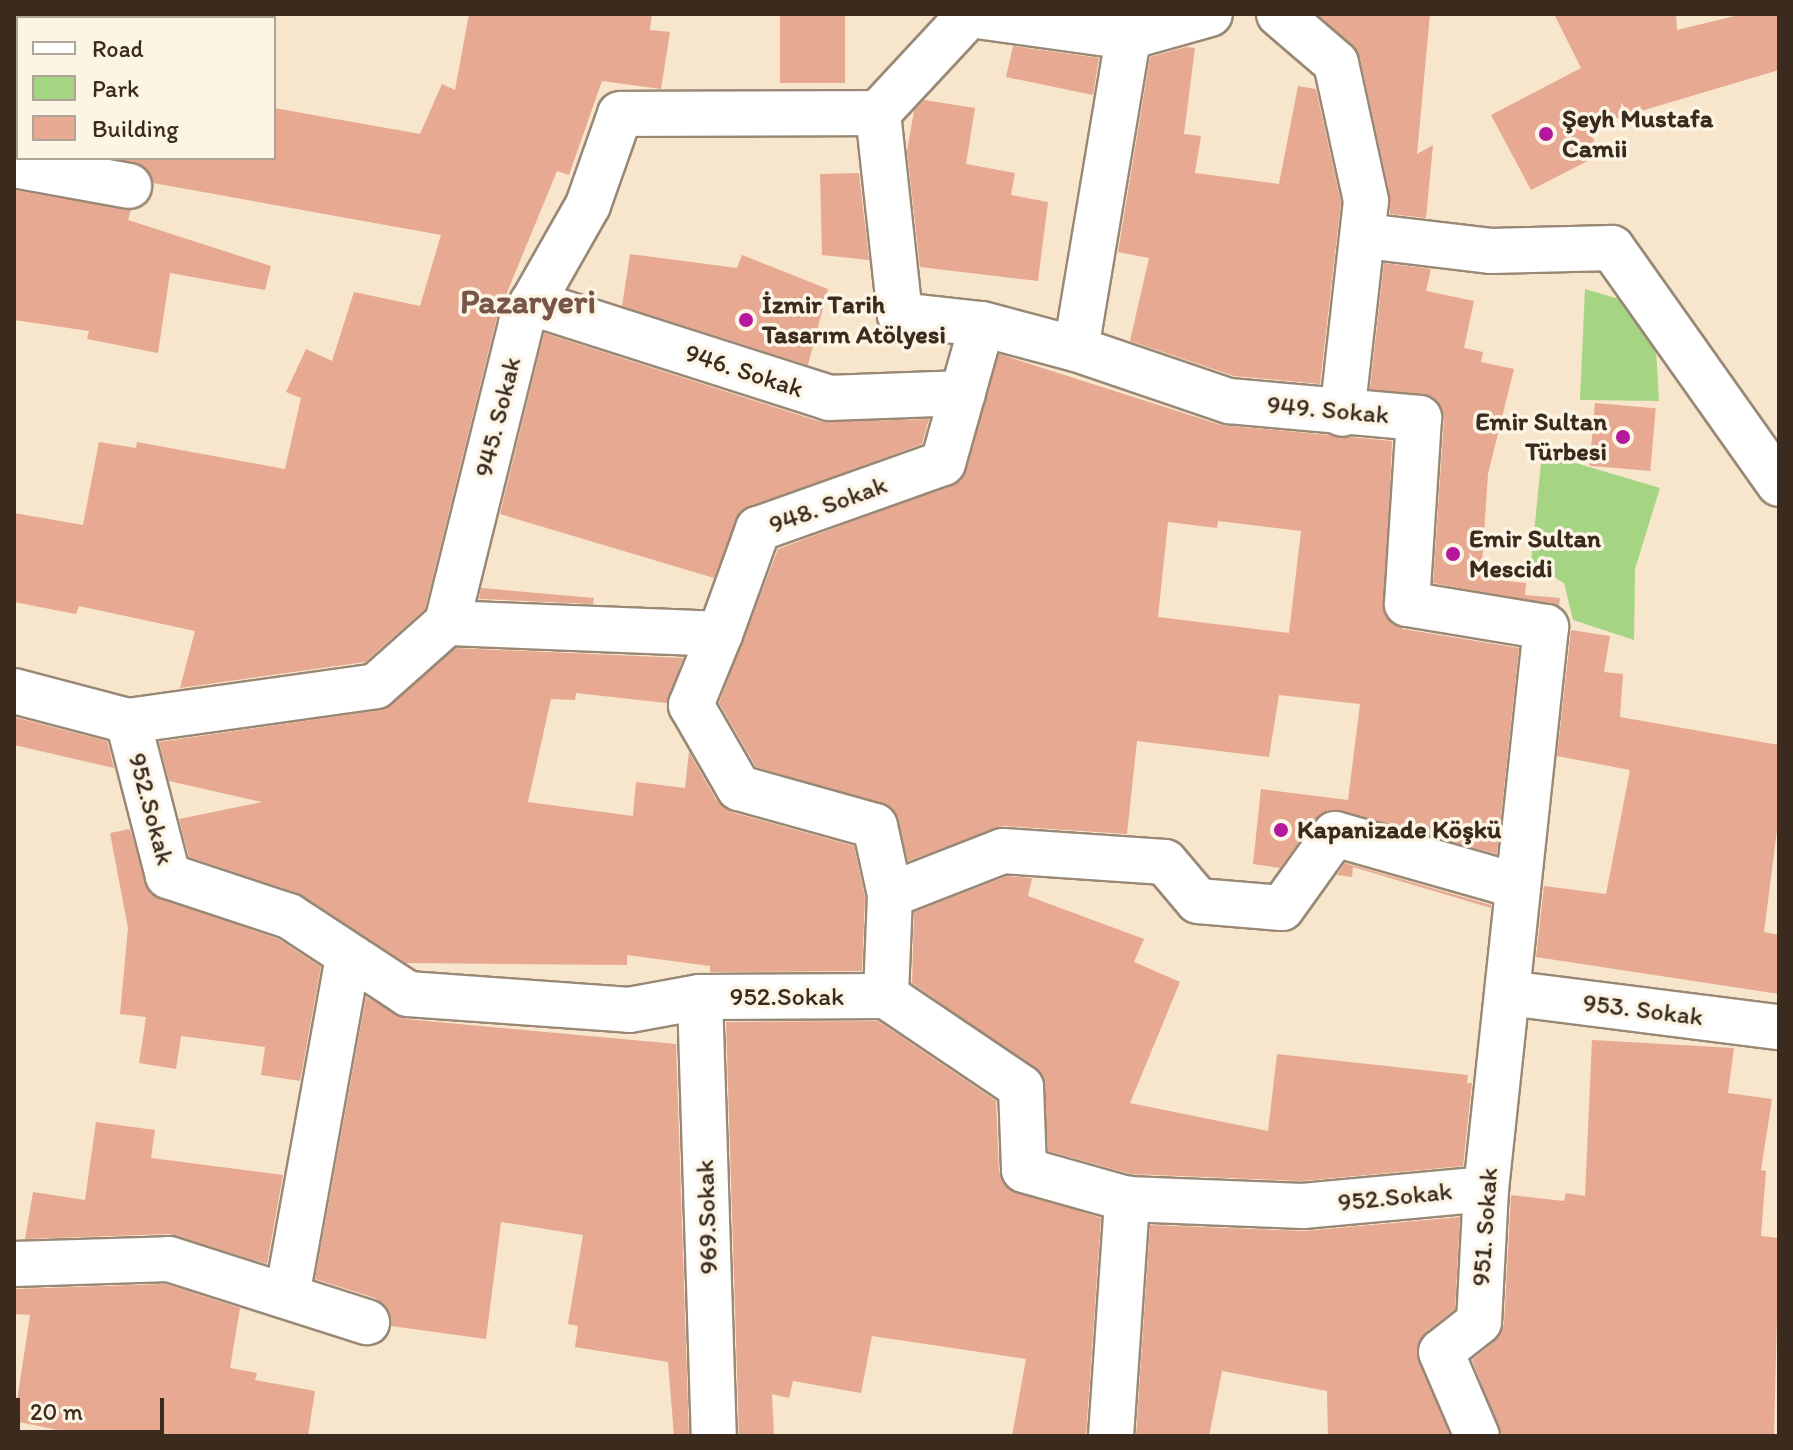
<!DOCTYPE html>
<html>
<head>
<meta charset="utf-8">
<style>
	body { margin:0 }
	#map { position:relative; width:1793px; height:1450px; overflow:hidden; background:#f7e5cc; font-family:Itim,sans-serif }
	div>[style] { position:absolute }
	.green>* { inset:0; background:#a5d583 }
	.building>* { inset:0; background:#e7a992; transform-origin:0 0 }
	.roads { filter:drop-shadow(2px 0 #998875) drop-shadow(-2px 0 #998875) drop-shadow(0 2px #998875) drop-shadow(0 -2px #998875) }
	.street>* { height:44px; margin:-22px; padding:0 22px; transform-origin:22px; border-radius:22px; background:#fff }
	.dots>* { width:22px; height:22px; translate:-50% -50%; box-sizing:border-box; border:4px solid #fcf5e5; border-radius:50% }
	span { translate:-50% -50%; white-space:nowrap; text-align:center; line-height:1.15; -webkit-text-stroke:7px #fcf5e5; paint-order:stroke }
	.poi-label { font-size:26px; color:#3b2a1e; font-weight:700 }
	.left { translate:0 -50%; text-align:left }
	.right { translate:-100% -50%; text-align:right }
	.street-label { font-size:26px; color:#3b2a1e }
	.district-label { font-size:34px; color:#775647; font-weight:700 }
	.frame { position:absolute; inset:0; border:16px solid #3b2a1e; pointer-events:none }
	.legend { position:absolute; left:16px; top:16px; width:260px; height:144px; box-sizing:border-box; background:#fcf5e5; border:2px solid #afa495; margin:0; padding:10px 14px; list-style:none; font-size:24px; color:#3b2a1e }
	.legend li { display:flex; align-items:center; gap:16px; height:40px }
	.legend b { width:40px; border:2px solid #afa495 }
	.scale { position:absolute; left:16px; top:1398px; width:148px; height:36px; box-sizing:border-box; border:4px solid #3b2a1e; border-top:0; padding-left:10px; font-size:24px; line-height:28px; white-space:nowrap; color:#3b2a1e; -webkit-text-stroke:6px #fcf5e5; paint-order:stroke }
</style>
</head>
<body>
<div id="map">
	<div class="green">
		<i style="clip-path:polygon(1585px 289px,1619px 299px,1655px 332px,1659px 401px,1580px 400px)"></i>
		<i style="clip-path:polygon(1542px 453px,1660px 488px,1635px 569px,1634px 640px,1573px 620px,1564px 583px,1531px 563px)"></i>
	</div>
	<div class="building">
		<i style="clip-path:polygon(469px 14px,652px 14px,650px 30px,670px 32px,661px 89px,602px 81px,569px 175px,557px 171px,497px 317px,425px 609px,365px 662px,180px 688px,195px 631px,79px 606px,76px 614px,14px 602px,14px 513px,83px 525px,99px 442px,136px 448px,137px 442px,285px 469px,301px 398px,286px 392px,306px 349px,332px 361px,354px 292px,420px 306px,441px 235px,153px 183px,145px 167px,115px 158px,274px 158px,274px 108px,420px 134px,442px 84px,455px 90px)"></i>
		<i style="left:780px;top:14px;width:65px;height:69px"></i>
		<i style="clip-path:polygon(1317px 14px,1430px 14px,1417px 154px,1433px 145px,1426px 218px,1390px 214px,1390px 196px,1360px 58px)"></i>
		<i style="clip-path:polygon(1554px 14px,1676px 14px,1677px 30px,1743px 14px,1779px 14px,1779px 70px,1587px 127px,1601px 154px,1531px 190px,1491px 115px,1581px 68px)"></i>
		<i style="clip-path:polygon(1013px 46px,1099px 58px,1093px 95px,1006px 77px)"></i>
		<i style="clip-path:polygon(1186px 47px,1195px 48px,1184px 134px,1201px 136px,1195px 173px,1279px 184px,1298px 86px,1316px 89px,1341px 202px,1320px 384px,1234px 376px,1130px 341px,1149px 258px,1118px 252px,1150px 57px)"></i>
		<i style="clip-path:polygon(924px 100px,975px 108px,966px 164px,1015px 173px,1011px 195px,1048px 202px,1038px 281px,920px 267px,907px 151px,914px 111px)"></i>
		<i style="clip-path:polygon(859px 173px,869px 260px,822px 255px,820px 174px)"></i>
		<i style="clip-path:polygon(14px 190px,131px 210px,128px 220px,271px 266px,265px 290px,170px 273px,158px 353px,87px 339px,89px 331px,14px 320px)"></i>
		<i style="clip-path:polygon(630px 254px,737px 268px,742px 255px,828px 289px,808px 365px,622px 306px)"></i>
		<i style="clip-path:polygon(1384px 263px,1431px 269px,1426px 291px,1474px 301px,1464px 348px,1483px 352px,1481px 362px,1514px 369px,1488px 474px,1481px 578px,1526px 583px,1525px 595px,1560px 598px,1559px 606px,1433px 583px,1444px 419px,1433px 397px,1370px 389px)"></i>
		<i style="clip-path:polygon(544px 333px,821px 422px,929px 419px,922px 444px,741px 511px,714px 578px,500px 514px)"></i>
		<i style="clip-path:polygon(evenodd,999px 354px,1221px 425px,1392px 441px,1385px 615px,1403px 629px,1519px 648px,1497px 854px,1328px 810px,1315px 819px,1280px 868px,1253px 864px,1261px 789px,1348px 800px,1360px 704px,1279px 695px,1269px 757px,1137px 741px,1127px 834px,1004px 826px,908px 861px,893px 808px,756px 767px,719px 703px,778px 549px,961px 481px,999px 354px,1218px 521px,1301px 531px,1289px 633px,1158px 617px,1168px 522px,1217px 528px,1218px 521px)"></i>
		<i style="left:1595px;top:403px;width:61px;height:63px;rotate:5deg"></i>
		<i style="clip-path:polygon(481px 588px,594px 598px,593px 604px,479px 599px)"></i>
		<i style="clip-path:polygon(1571px 630px,1610px 636px,1604px 672px,1623px 674px,1620px 717px,1779px 745px,1779px 815px,1764px 932px,1779px 935px,1779px 994px,1536px 957px,1544px 886px,1606px 894px,1630px 770px,1557px 756px)"></i>
		<i style="clip-path:polygon(456px 648px,683px 658px,667px 703px,576px 693px,575px 700px,551px 699px,528px 802px,633px 816px,636px 782px,685px 788px,689px 752px,717px 801px,731px 812px,854px 846px,865px 897px,862px 971px,710px 972px,710px 966px,627px 955px,627px 965px,406px 963px,302px 895px,189px 857px,179px 819px,262px 802px,169px 781px,159px 742px,380px 710px)"></i>
		<i style="clip-path:polygon(14px 717px,107px 741px,114px 768px,14px 745px)"></i>
		<i style="clip-path:polygon(130px 829px,150px 894px,278px 939px,321px 967px,300px 1081px,261px 1075px,265px 1047px,181px 1036px,176px 1069px,139px 1063px,146px 1017px,120px 1014px,128px 928px,110px 833px)"></i>
		<i style="clip-path:polygon(1345px 863px,1491px 905px,1491px 908px,1353px 867px,1352px 877px,1337px 875px)"></i>
		<i style="clip-path:polygon(1007px 876px,1032px 878px,1028px 896px,1144px 939px,1134px 962px,1180px 982px,1130px 1103px,1268px 1131px,1277px 1054px,1468px 1075px,1467px 1083px,1472px 1083px,1463px 1166px,1302px 1181px,1131px 1174px,1048px 1151px,1042px 1074px,912px 983px,914px 912px)"></i>
		<i style="clip-path:polygon(366px 997px,406px 1019px,676px 1044px,689px 1436px,674px 1436px,668px 1362px,575px 1347px,578px 1326px,568px 1324px,583px 1235px,501px 1222px,486px 1339px,391px 1326px,386px 1306px,375px 1298px,315px 1279px)"></i>
		<i style="clip-path:polygon(878px 1021px,996px 1101px,999px 1171px,1005px 1186px,1101px 1218px,1086px 1436px,1012px 1436px,1026px 1359px,872px 1336px,861px 1393px,793px 1381px,789px 1398px,772px 1394px,774px 1436px,739px 1436px,726px 1022px)"></i>
		<i style="clip-path:polygon(1592px 1040px,1734px 1048px,1728px 1093px,1772px 1099px,1761px 1170px,1766px 1171px,1761px 1236px,1779px 1238px,1774px 1436px,1502px 1436px,1472px 1360px,1495px 1341px,1504px 1324px,1511px 1195px,1564px 1201px,1566px 1193px,1585px 1196px)"></i>
		<i style="clip-path:polygon(96px 1122px,155px 1130px,151px 1158px,283px 1175px,267px 1264px,169px 1234px,25px 1239px,33px 1192px,85px 1200px)"></i>
		<i style="clip-path:polygon(1460px 1217px,1455px 1309px,1426px 1332px,1417px 1347px,1450px 1436px,1328px 1436px,1327px 1391px,1222px 1371px,1209px 1436px,1136px 1436px,1150px 1225px,1305px 1231px)"></i>
		<i style="clip-path:polygon(166px 1284px,240px 1308px,230px 1368px,257px 1373px,255px 1380px,315px 1391px,308px 1436px,57px 1436px,58px 1430px,14px 1421px,30px 1315px,14px 1314px,14px 1289px)"></i>
	</div>
	<div class="roads">
		<div class="street">
			<i style="left:1279px;top:14px;width:75px;rotate:40.7deg"></i>
			<i style="left:1336px;top:63px;width:141px;rotate:77.7deg"></i>
			<i style="left:1366px;top:201px;width:214px;rotate:96.4deg"></i>
			<i style="left:970px;top:15px;width:160px;rotate:7.9deg"></i>
			<i style="left:1128px;top:37px;width:85px;rotate:-15.7deg"></i>
			<i style="left:878px;top:113px;width:203px;rotate:83.8deg"></i>
			<i style="left:900px;top:315px;width:82px;rotate:6.3deg"></i>
			<i style="left:982px;top:324px;width:97px;rotate:14.9deg"></i>
			<i style="left:1076px;top:349px;width:162px;rotate:18.8deg"></i>
			<i style="left:1229px;top:401px;width:191px;rotate:5.1deg"></i>
			<i style="left:1419px;top:418px;width:186px;rotate:93.7deg"></i>
			<i style="left:1407px;top:604px;width:141px;rotate:9.4deg"></i>
			<i style="left:1546px;top:627px;width:565px;rotate:96.09deg"></i>
			<i style="left:1486px;top:1189px;width:133px;rotate:93deg"></i>
			<i style="left:1479px;top:1322px;width:48px;rotate:141.7deg"></i>
			<i style="left:1441px;top:1352px;width:91px;rotate:66.8deg"></i>
			<i style="left:14px;top:165px;width:117px;rotate:10.3deg"></i>
			<i style="left:1365px;top:236px;width:126px;rotate:6.8deg"></i>
			<i style="left:1490px;top:251px;width:122px;rotate:-1.4deg"></i>
			<i style="left:1612px;top:248px;width:289px;rotate:54.7deg"></i>
			<i style="left:532px;top:303px;width:312px;rotate:17.7deg"></i>
			<i style="left:829px;top:398px;width:134px;rotate:-2.1deg"></i>
			<i style="left:1076px;top:349px;width:316px;rotate:-80.5deg"></i>
			<i style="left:447px;top:623px;width:273px;rotate:2.3deg"></i>
			<i style="left:720px;top:634px;width:112px;rotate:-70.1deg"></i>
			<i style="left:758px;top:529px;width:196px;rotate:-19.6deg"></i>
			<i style="left:943px;top:463px;width:144px;rotate:-74.3deg"></i>
			<i style="left:720px;top:634px;width:77px;rotate:112.2deg"></i>
			<i style="left:691px;top:705px;width:96px;rotate:60deg"></i>
			<i style="left:739px;top:788px;width:141px;rotate:15.6deg"></i>
			<i style="left:875px;top:826px;width:71px;rotate:77.7deg"></i>
			<i style="left:890px;top:895px;width:101px;rotate:92.3deg"></i>
			<i style="left:14px;top:691px;width:118px;rotate:14.7deg"></i>
			<i style="left:128px;top:721px;width:250px;rotate:-8deg"></i>
			<i style="left:376px;top:686px;width:95px;rotate:-41.6deg"></i>
			<i style="left:447px;top:623px;width:309px;rotate:-76.1deg"></i>
			<i style="left:521px;top:323px;width:136px;rotate:-60.4deg"></i>
			<i style="left:588px;top:205px;width:96px;rotate:-70.6deg"></i>
			<i style="left:620px;top:114px;width:258px;rotate:-0.2deg"></i>
			<i style="left:878px;top:113px;width:135px;rotate:-47.1deg"></i>
			<i style="left:128px;top:721px;width:160px;rotate:75.5deg"></i>
			<i style="left:168px;top:876px;width:127px;rotate:18.3deg"></i>
			<i style="left:289px;top:916px;width:142px;rotate:33.2deg"></i>
			<i style="left:408px;top:994px;width:222px;rotate:4.1deg"></i>
			<i style="left:629px;top:1010px;width:72px;rotate:-10.4deg"></i>
			<i style="left:700px;top:997px;width:186px;rotate:-0.3deg"></i>
			<i style="left:886px;top:996px;width:163px;rotate:34deg"></i>
			<i style="left:1021px;top:1087px;width:83px;rotate:87.9deg"></i>
			<i style="left:1024px;top:1170px;width:107px;rotate:15.7deg"></i>
			<i style="left:1127px;top:1199px;width:176px;rotate:2.3deg"></i>
			<i style="left:1303px;top:1206px;width:184px;rotate:-5.3deg"></i>
			<i style="left:890px;top:895px;width:121px;rotate:-21.3deg"></i>
			<i style="left:1003px;top:851px;width:162px;rotate:3.9deg"></i>
			<i style="left:1165px;top:862px;width:51px;rotate:49.8deg"></i>
			<i style="left:1198px;top:901px;width:84px;rotate:4.8deg"></i>
			<i style="left:1282px;top:908px;width:91px;rotate:-54.4deg"></i>
			<i style="left:1335px;top:834px;width:189px;rotate:15.9deg"></i>
			<i style="left:1508px;top:993px;width:273px;rotate:7.2deg"></i>
			<i style="left:700px;top:997px;width:439px;rotate:88.2deg"></i>
			<i style="left:14px;top:1264px;width:155px;rotate:-1.8deg"></i>
			<i style="left:169px;top:1259px;width:208px;rotate:17.7deg"></i>
			<i style="left:287px;top:1296px;width:344px;rotate:-79.8deg"></i>
			<i style="left:1111px;top:1436px;width:238px;rotate:-86.1deg"></i>
		</div>
	</div>
	<div class="dots">
		<i style="left:1546px;top:134px;background:#b5179e"></i>
		<i style="left:746px;top:320px;background:#b5179e"></i>
		<i style="left:1623px;top:437px;background:#b5179e"></i>
		<i style="left:1453px;top:554px;background:#b5179e"></i>
		<i style="left:1281px;top:830px;background:#b5179e"></i>
	</div>
	<div class="poi-label">
		<span class="left" style="left:1562px;top:134px">Şeyh Mustafa<br>Camii</span>
		<span class="left" style="left:762px;top:320px">İzmir Tarih<br>Tasarım Atölyesi</span>
		<span class="right" style="left:1607px;top:437px">Emir Sultan<br>Türbesi</span>
		<span class="left" style="left:1469px;top:554px">Emir Sultan<br>Mescidi</span>
		<span class="left" style="left:1297px;top:830px">Kapanizade Köşkü</span>
	</div>
	<div class="street-label">
		<span style="left:744px;top:371px;rotate:18deg">946. Sokak</span>
		<span style="left:1328px;top:410px;rotate:5deg">949. Sokak</span>
		<span style="left:498px;top:417px;rotate:-76deg">945. Sokak</span>
		<span style="left:828px;top:505px;rotate:-20deg">948. Sokak</span>
		<span style="left:151px;top:809px;rotate:75deg">952.Sokak</span>
		<span style="left:787px;top:997px">952.Sokak</span>
		<span style="left:1643px;top:1010px;rotate:7deg">953. Sokak</span>
		<span style="left:1395px;top:1197px;rotate:-6deg">952.Sokak</span>
		<span style="left:707px;top:1217px;rotate:-92deg">969.Sokak</span>
		<span style="left:1485px;top:1227px;rotate:-86deg">951. Sokak</span>
	</div>
	<div class="district-label">
		<span style="left:528px;top:302px">Pazaryeri</span>
	</div>
	<div class="frame"></div>
	<ul class="legend">
	<li><b style="height:10px;background:#fff"></b>Road</li>
	<li><b style="height:22px;background:#a5d583"></b>Park</li>
	<li><b style="height:22px;background:#e7a992"></b>Building</li>
	</ul>
	<div class="scale">20 m</div>
</div>
</body>
</html>
